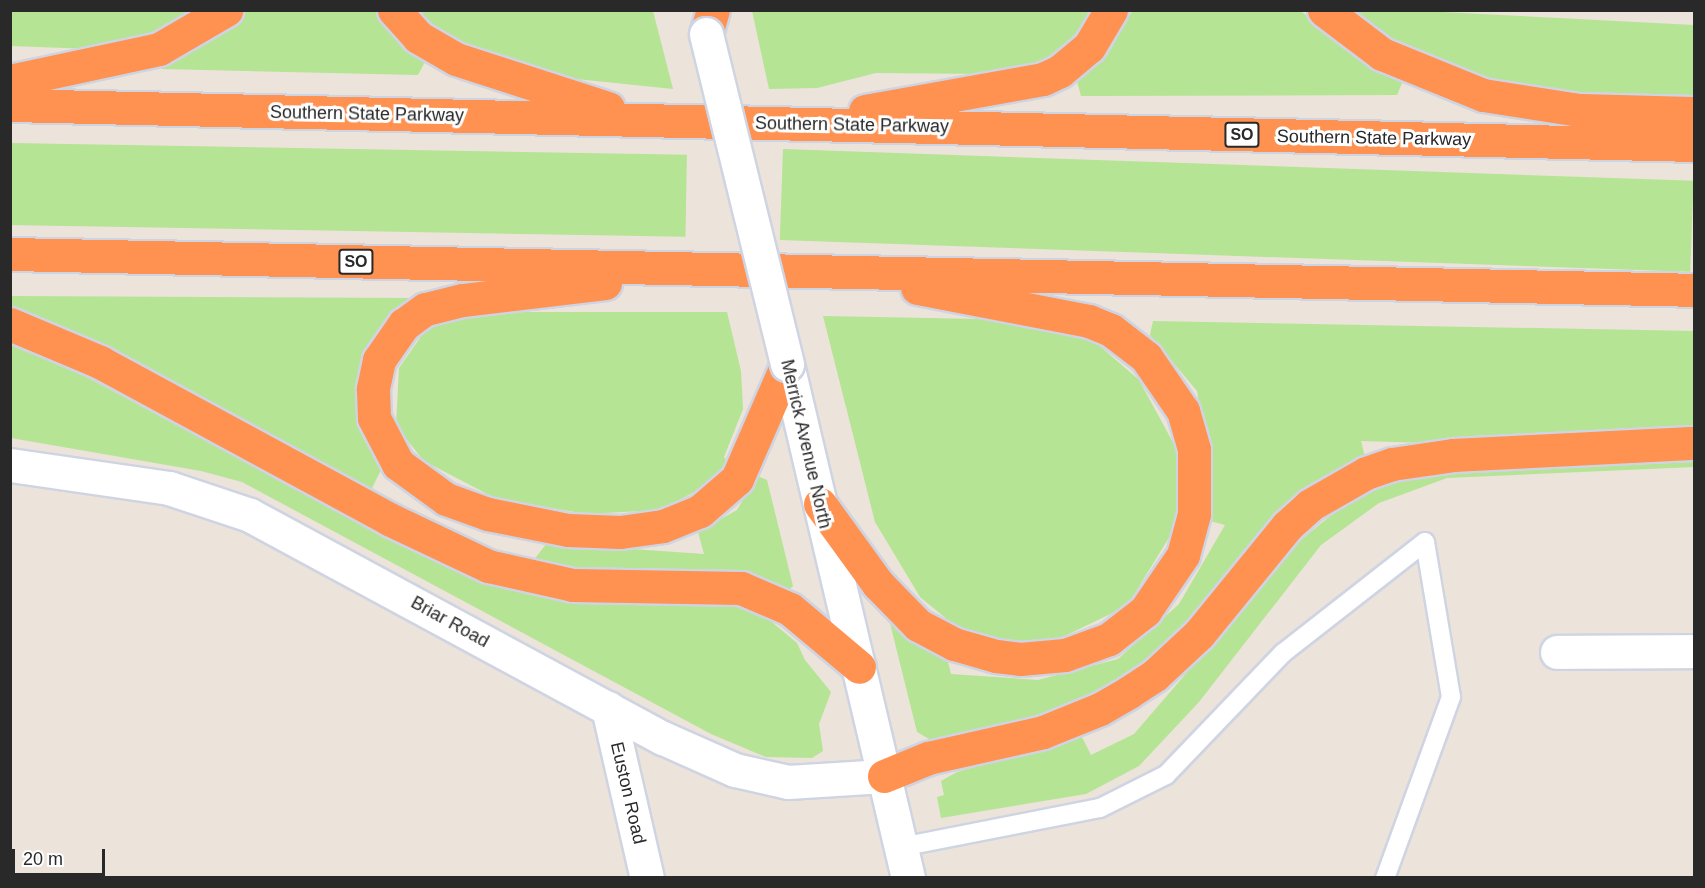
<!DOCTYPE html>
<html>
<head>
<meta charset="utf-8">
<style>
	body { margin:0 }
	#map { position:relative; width:1705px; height:888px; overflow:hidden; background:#ece3da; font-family:Arial,sans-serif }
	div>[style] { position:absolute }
	.green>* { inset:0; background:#b5e494; transform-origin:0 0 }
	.roads { filter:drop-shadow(2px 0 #cfd4e2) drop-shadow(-2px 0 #cfd4e2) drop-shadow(0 2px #cfd4e2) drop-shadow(0 -2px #cfd4e2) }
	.service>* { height:18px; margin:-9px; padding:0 9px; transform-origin:9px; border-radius:9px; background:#fff }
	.minor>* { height:33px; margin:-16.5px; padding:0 16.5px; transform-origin:16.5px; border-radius:16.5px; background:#fff }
	.secondary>* { height:33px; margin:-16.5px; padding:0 16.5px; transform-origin:16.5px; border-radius:16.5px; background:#fff }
	.motorway>* { height:33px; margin:-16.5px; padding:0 16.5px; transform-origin:16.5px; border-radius:16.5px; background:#ff9151 }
	.bridges { filter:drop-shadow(2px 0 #cfd4e2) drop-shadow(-2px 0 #cfd4e2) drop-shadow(0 2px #cfd4e2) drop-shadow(0 -2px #cfd4e2) }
	.secondary-bridge>* { height:33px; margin:-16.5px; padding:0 16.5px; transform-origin:16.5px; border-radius:16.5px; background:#fff }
	span { translate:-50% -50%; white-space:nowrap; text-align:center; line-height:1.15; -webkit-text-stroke:6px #fff; paint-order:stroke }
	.shield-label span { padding:2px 4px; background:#fff; border:2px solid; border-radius:4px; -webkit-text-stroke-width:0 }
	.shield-label { font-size:16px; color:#292929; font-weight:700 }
	.street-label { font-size:18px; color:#292929 }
	.frame { position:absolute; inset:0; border:12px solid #292929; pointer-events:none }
	.scale { position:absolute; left:12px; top:849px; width:93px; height:27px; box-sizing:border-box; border:3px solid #292929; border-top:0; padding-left:8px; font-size:18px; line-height:21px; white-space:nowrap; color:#292929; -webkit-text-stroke:4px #fff; paint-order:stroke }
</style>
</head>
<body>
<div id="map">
	<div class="green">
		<i style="clip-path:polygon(248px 10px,381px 11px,426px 60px,418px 75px,162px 69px,161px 60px,205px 41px)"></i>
		<i style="clip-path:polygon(1299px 10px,1402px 83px,1397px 95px,1081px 96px,1076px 77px,1107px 56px,1132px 11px)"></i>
		<i style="clip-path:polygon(1403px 10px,1694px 25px,1694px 98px,1556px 96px,1481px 79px,1403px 48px,1351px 11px)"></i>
		<i style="clip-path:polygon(10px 11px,203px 11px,120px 50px,11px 46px)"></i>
		<i style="clip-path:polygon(415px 11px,653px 11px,673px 89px,567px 78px,467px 49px)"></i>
		<i style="clip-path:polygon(752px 11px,1093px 11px,1057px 57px,989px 74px,876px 73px,817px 88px,769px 89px)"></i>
		<i style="left:11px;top:143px;width:676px;height:82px;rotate:1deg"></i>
		<i style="left:783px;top:149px;width:911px;height:91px;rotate:2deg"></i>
		<i style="clip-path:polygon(11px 296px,412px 298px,383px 327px,361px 363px,358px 416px,382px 468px,371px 490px,11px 307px)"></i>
		<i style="clip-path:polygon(472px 312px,727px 312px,741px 371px,743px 409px,724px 457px,731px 466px,717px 480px,660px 510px,586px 514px,495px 498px,424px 461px,396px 426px,399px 368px,429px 325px)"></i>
		<i style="clip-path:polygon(823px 316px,1029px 320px,1094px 341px,1139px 380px,1176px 448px,1178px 523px,1127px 606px,1048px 644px,970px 638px,920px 597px,875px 522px)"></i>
		<i style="clip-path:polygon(1153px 321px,1694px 331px,1694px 431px,1427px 443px,1361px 441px,1365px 457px,1293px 497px,1158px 657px,1083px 703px,946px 740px,929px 739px,917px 732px,889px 619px,947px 658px,951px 674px,1038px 680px,1118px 659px,1179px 604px,1225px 525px,1210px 521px,1213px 478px,1197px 391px,1150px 335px)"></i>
		<i style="clip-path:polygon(11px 345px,50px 358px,465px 576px,549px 598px,736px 604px,777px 613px,773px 623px,797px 643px,805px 660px,831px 692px,819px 724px,823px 751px,812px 758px,766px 757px,711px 734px,242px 482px,201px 471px,11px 438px)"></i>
		<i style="clip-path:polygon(1694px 462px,1694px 467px,1447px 478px,1379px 503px,1321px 545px,1199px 702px,1139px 766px,1086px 794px,941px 818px,937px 797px,944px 795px,941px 781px,957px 772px,1082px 737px,1091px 755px,1134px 734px,1301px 540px,1346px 503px,1395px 482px,1449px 472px)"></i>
		<i style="clip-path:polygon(757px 476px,767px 480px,793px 586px,788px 591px,567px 572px,533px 561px,547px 543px,704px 554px,698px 532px,737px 510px)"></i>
	</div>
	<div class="roads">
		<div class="service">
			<i style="left:901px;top:847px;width:203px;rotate:-11.1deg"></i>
			<i style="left:1100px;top:808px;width:74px;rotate:-26.6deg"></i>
			<i style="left:1166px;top:775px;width:169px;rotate:-46.2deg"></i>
			<i style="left:1283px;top:653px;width:180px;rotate:-38deg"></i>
			<i style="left:1425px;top:542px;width:157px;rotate:80.5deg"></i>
			<i style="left:1451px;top:697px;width:193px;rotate:110deg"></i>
		</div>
		<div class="minor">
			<i style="left:10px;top:465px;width:161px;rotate:8.2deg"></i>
			<i style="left:169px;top:488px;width:85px;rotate:18.4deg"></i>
			<i style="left:250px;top:515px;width:469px;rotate:28.4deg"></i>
			<i style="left:663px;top:738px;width:79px;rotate:24deg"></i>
			<i style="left:735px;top:770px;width:54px;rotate:12.8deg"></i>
			<i style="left:788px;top:782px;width:96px;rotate:-3.6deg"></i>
			<i style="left:1557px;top:652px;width:137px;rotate:-0.4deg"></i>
			<i style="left:608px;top:708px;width:174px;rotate:77.1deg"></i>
		</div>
		<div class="secondary">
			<i style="left:787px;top:364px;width:528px;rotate:76.75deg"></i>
		</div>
		<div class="motorway">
			<i style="left:394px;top:10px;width:36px;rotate:48deg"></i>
			<i style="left:418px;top:37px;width:44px;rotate:30.1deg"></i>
			<i style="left:456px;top:59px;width:160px;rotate:17.9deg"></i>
			<i style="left:1324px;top:10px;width:73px;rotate:37.2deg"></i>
			<i style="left:1382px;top:54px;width:109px;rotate:22.1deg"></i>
			<i style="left:1483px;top:95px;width:97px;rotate:8.9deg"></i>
			<i style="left:1579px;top:110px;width:115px;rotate:1.5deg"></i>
			<i style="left:706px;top:34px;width:25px;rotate:-74deg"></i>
			<i style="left:10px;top:81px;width:152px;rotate:-12.1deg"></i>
			<i style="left:159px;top:49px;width:78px;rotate:-30.2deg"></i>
			<i style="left:10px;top:105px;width:1684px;rotate:1.36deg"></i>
			<i style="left:865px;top:111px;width:181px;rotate:-10.2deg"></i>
			<i style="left:1043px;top:79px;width:19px;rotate:-25deg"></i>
			<i style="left:1060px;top:71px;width:38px;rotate:-40deg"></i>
			<i style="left:1089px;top:47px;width:43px;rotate:-59.3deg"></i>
			<i style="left:10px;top:254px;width:1684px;rotate:1.22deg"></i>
			<i style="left:605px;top:283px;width:144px;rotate:173.2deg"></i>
			<i style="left:462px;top:300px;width:38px;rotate:166deg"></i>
			<i style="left:425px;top:309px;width:26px;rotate:144deg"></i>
			<i style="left:404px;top:324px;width:44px;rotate:124.8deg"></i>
			<i style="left:379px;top:360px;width:30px;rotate:102deg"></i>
			<i style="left:373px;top:389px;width:29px;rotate:88deg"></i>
			<i style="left:374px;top:418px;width:52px;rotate:62.4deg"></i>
			<i style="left:398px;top:464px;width:59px;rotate:36.1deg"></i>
			<i style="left:446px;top:499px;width:45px;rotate:19.7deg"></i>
			<i style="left:488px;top:514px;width:82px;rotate:11.3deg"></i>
			<i style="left:568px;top:530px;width:52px;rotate:2.2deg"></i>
			<i style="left:620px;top:532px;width:43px;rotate:-7.9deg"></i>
			<i style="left:663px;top:526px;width:40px;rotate:-22deg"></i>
			<i style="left:700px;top:511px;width:49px;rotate:-40.9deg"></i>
			<i style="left:737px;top:479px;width:125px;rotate:-66.5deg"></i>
			<i style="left:10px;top:324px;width:98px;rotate:22.9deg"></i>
			<i style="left:100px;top:362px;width:329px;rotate:28.5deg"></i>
			<i style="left:389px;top:519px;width:110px;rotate:25.4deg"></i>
			<i style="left:488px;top:566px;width:87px;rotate:12.6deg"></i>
			<i style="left:573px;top:585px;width:168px;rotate:1deg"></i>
			<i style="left:741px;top:588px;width:53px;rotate:23.2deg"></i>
			<i style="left:790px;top:609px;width:90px;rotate:40deg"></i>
			<i style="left:820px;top:504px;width:99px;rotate:54.1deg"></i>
			<i style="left:878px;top:584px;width:57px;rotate:45.7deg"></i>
			<i style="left:918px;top:625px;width:41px;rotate:27.8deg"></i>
			<i style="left:954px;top:644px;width:44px;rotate:15.9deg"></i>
			<i style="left:996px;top:656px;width:24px;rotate:7deg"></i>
			<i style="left:1020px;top:659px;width:45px;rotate:-5.1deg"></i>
			<i style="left:1065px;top:655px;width:47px;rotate:-20deg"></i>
			<i style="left:1109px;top:639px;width:46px;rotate:-37.9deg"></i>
			<i style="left:1145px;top:611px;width:68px;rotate:-55.8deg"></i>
			<i style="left:1183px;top:555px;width:42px;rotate:-75deg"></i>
			<i style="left:1194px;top:514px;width:65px;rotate:-90deg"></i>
			<i style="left:1194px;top:449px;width:40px;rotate:-106deg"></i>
			<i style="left:1183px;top:411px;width:65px;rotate:-124.4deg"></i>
			<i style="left:1146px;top:357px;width:44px;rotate:-142.4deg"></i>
			<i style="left:1111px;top:330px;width:24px;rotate:-158deg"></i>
			<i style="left:1089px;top:321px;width:175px;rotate:-169.1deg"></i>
			<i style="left:884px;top:776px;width:48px;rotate:-22.2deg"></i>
			<i style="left:928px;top:758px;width:118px;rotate:-12.7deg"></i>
			<i style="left:1043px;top:732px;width:61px;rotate:-22deg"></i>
			<i style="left:1100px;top:709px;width:34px;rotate:-30deg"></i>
			<i style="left:1129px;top:692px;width:31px;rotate:-33deg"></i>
			<i style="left:1155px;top:675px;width:60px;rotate:-43deg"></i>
			<i style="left:1199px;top:634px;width:139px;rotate:-50.8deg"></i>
			<i style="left:1287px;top:526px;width:31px;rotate:-42deg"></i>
			<i style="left:1310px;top:505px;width:64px;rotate:-29.7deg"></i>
			<i style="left:1366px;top:473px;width:28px;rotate:-19deg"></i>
			<i style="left:1392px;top:464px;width:63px;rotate:-8.3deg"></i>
			<i style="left:1454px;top:455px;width:240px;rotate:-2.9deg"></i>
		</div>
	</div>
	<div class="bridges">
		<div class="secondary-bridge">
			<i style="left:706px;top:34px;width:340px;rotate:76.2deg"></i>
		</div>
	</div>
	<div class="shield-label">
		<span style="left:1242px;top:135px">SO</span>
		<span style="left:356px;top:262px">SO</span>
	</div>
	<div class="street-label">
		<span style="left:367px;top:114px;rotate:1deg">Southern State Parkway</span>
		<span style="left:852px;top:125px;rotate:1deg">Southern State Parkway</span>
		<span style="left:1374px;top:138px;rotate:1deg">Southern State Parkway</span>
		<span style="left:806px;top:444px;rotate:77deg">Merrick Avenue North</span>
		<span style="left:450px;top:622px;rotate:29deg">Briar Road</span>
		<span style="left:628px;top:793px;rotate:77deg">Euston Road</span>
	</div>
	<div class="frame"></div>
	<div class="scale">20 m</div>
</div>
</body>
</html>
